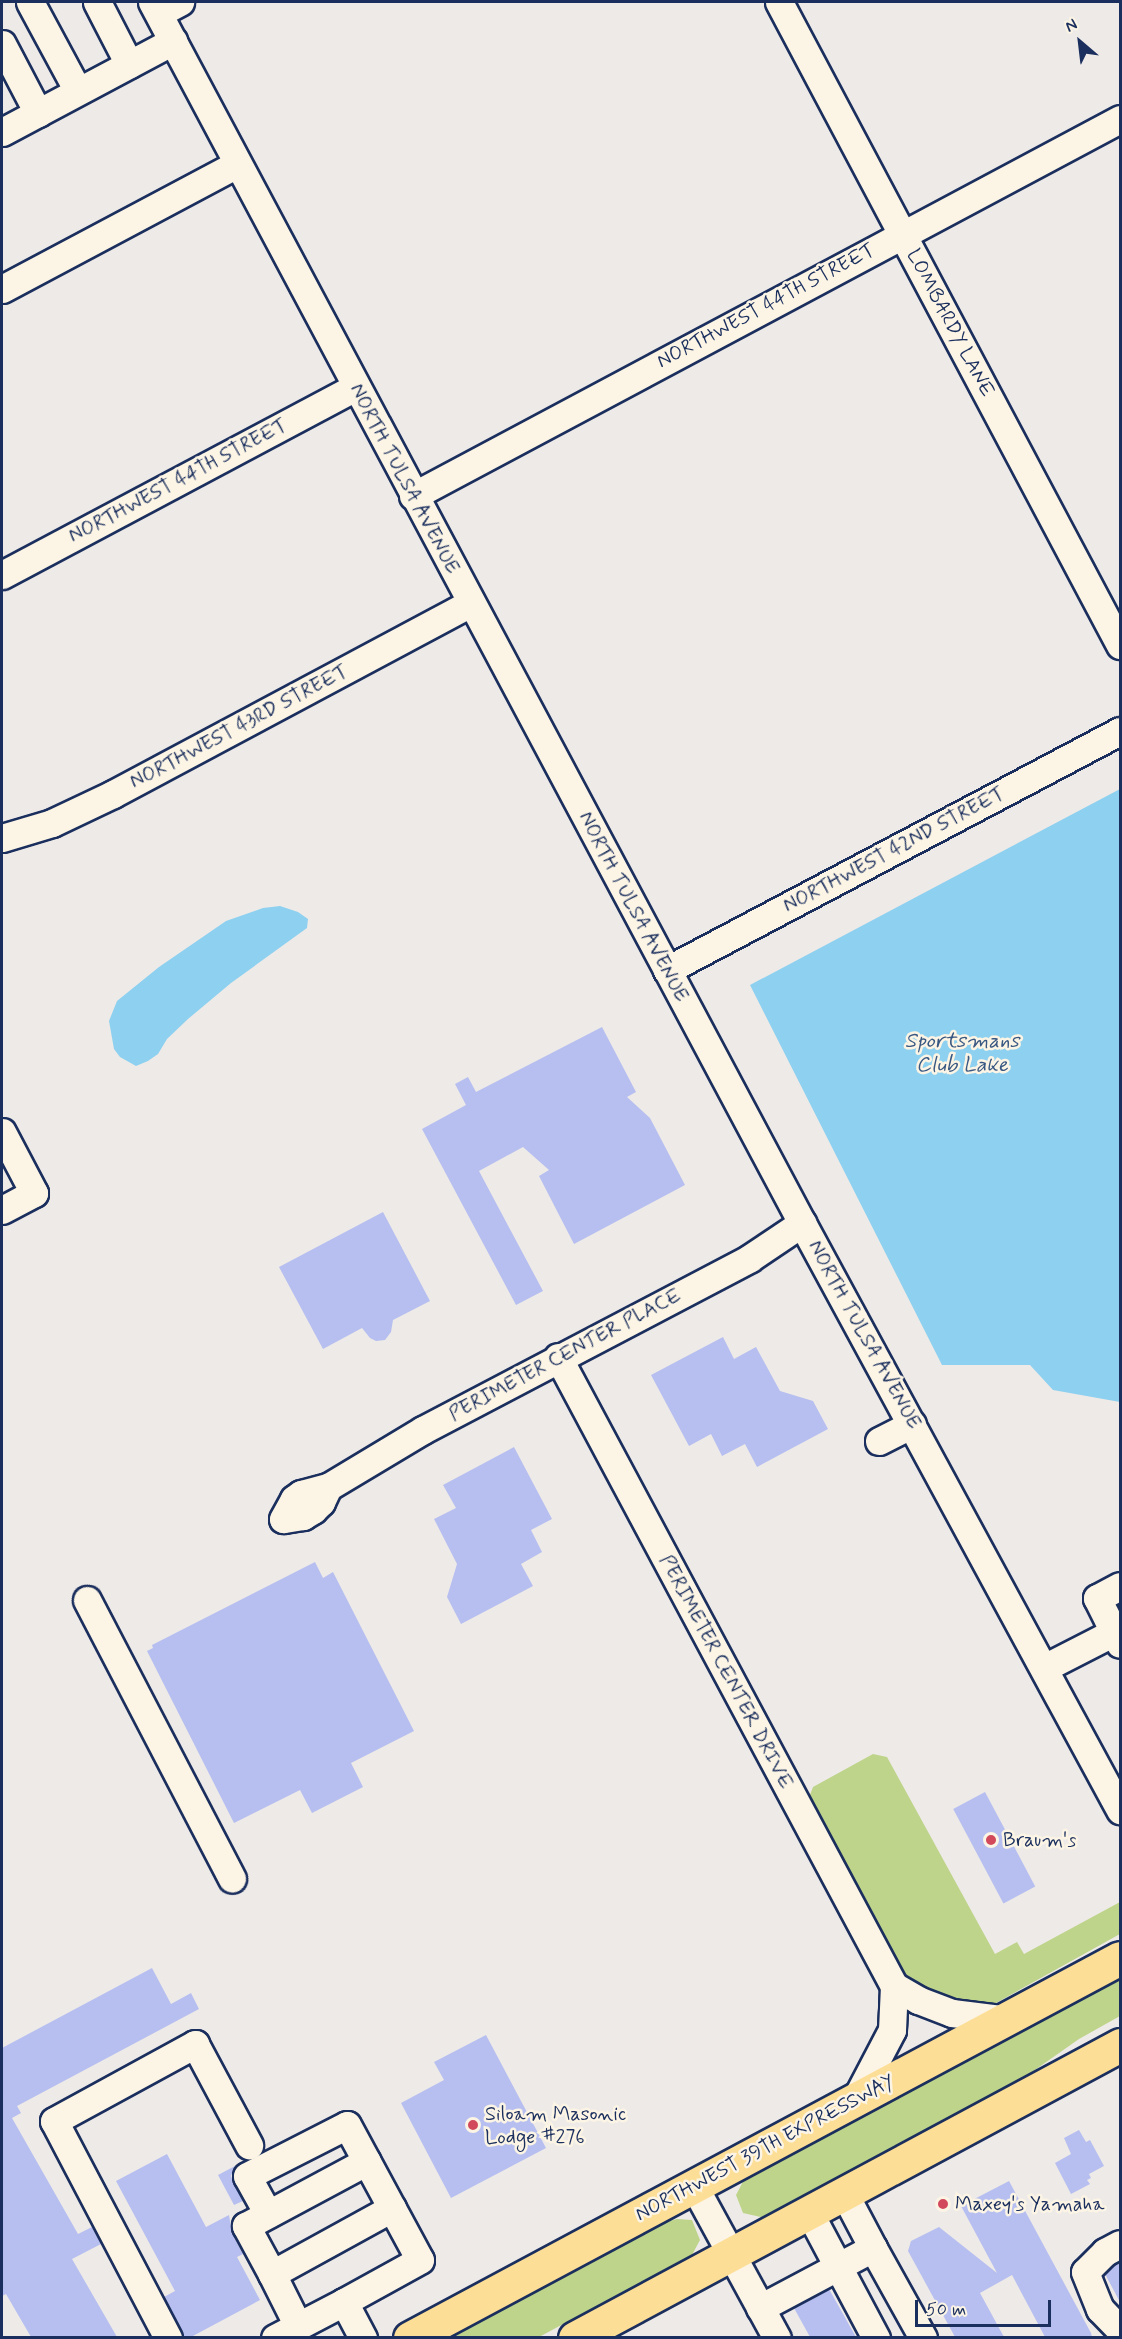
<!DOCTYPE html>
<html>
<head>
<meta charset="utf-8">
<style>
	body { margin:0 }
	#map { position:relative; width:1122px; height:2339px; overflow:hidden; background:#eeeae7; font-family:Mynerve,sans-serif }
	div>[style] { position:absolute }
	.green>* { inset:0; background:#bed48a }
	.water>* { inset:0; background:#8ed0f0 }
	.building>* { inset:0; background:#b6bff0; transform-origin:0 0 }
	.roads { filter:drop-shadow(2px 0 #1b2f5e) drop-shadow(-2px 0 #1b2f5e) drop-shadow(0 2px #1b2f5e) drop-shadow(0 -2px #1b2f5e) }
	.minor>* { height:27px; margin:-13.5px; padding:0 13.5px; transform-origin:13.5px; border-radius:13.5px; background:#fcf5e5 }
	.highway>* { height:33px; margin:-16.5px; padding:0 16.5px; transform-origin:16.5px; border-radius:16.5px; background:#fdde96 }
	.dots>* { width:16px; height:16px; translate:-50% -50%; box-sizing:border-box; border:3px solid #fcf5e5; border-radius:50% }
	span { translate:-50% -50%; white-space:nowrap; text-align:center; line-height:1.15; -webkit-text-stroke:5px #fcf5e5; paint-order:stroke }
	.street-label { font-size:20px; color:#1b2f5e }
	.poi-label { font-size:20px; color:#1b2f5e }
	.left { translate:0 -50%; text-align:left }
	.water-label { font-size:21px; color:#385782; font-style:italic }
	.frame { position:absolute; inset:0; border:3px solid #1b2f5e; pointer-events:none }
	.north { position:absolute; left:1050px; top:12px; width:60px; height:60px; -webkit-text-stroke:4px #fcf5e5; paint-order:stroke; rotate:332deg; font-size:16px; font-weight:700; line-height:24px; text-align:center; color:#1b2f5e }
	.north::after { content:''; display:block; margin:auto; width:21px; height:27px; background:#1b2f5e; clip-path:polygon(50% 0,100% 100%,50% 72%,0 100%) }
	.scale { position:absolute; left:915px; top:2300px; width:136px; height:27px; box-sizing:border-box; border:3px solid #1b2f5e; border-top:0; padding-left:8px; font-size:18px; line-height:21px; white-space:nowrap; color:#1b2f5e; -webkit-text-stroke:4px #fcf5e5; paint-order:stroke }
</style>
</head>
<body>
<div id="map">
	<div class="green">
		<i style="clip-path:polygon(873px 1754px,887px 1757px,995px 1954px,1017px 1942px,1024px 1954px,1120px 1902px,1120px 1934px,996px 2003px,952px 2004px,908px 1982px,808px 1800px,813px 1787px)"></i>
		<i style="clip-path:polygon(1120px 1975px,1120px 2016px,1079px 2039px,1012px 2086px,765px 2218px,743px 2213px,736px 2195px,747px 2174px)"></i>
		<i style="clip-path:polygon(677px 2219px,692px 2220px,700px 2240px,692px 2255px,539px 2337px,442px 2338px,652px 2226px)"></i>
	</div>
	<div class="water">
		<i style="clip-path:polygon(1120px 789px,1120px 1402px,1053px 1390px,1030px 1365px,942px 1365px,750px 985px)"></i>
		<i style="clip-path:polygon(280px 906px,298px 912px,308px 919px,307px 928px,231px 983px,188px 1019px,167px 1039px,158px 1054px,148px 1061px,136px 1066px,120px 1057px,114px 1049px,109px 1021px,117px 1001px,159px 967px,226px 921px,263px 908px)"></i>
	</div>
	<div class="building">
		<i style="clip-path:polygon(602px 1027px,636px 1092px,627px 1097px,650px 1118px,685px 1185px,574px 1244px,539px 1176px,549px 1170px,523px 1147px,479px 1171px,543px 1291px,516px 1305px,422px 1129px,466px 1105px,455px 1084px,468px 1077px,476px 1092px)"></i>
		<i style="clip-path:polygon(383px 1212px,430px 1301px,393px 1320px,391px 1332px,385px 1340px,376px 1341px,370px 1338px,362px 1328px,323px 1349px,279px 1267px)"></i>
		<i style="clip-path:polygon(723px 1337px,734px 1359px,756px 1347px,780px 1391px,813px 1401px,828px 1429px,757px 1467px,745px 1444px,722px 1456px,711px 1434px,689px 1446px,651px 1375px)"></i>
		<i style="clip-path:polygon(514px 1447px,552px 1519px,531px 1530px,542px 1552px,521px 1564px,533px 1586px,461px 1624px,447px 1597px,457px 1564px,434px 1519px,456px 1508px,443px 1485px)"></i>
		<i style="clip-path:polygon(315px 1562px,323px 1578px,333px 1572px,414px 1731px,351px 1763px,363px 1787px,312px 1813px,300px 1790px,234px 1823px,147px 1651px,153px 1648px,152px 1645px)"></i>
		<i style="left:985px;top:1792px;width:107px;height:36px;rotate:62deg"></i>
		<i style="clip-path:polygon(152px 1968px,171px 2004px,191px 1993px,199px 2009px,17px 2106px,21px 2113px,12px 2118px,78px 2234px,92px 2227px,101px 2244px,72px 2259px,117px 2337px,31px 2337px,6px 2294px,2px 2296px,2px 2048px)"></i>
		<i style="clip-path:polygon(486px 2035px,546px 2148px,451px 2198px,401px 2103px,444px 2080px,434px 2062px)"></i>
		<i style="clip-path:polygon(1079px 2130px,1086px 2142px,1090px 2140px,1104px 2166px,1089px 2174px,1091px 2178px,1087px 2180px,1090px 2184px,1071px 2194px,1055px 2163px,1071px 2154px,1064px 2138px)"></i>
		<i style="clip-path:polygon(167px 2154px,206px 2227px,229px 2215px,232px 2233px,243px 2254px,237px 2257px,260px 2300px,191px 2337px,184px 2337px,164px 2297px,175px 2291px,116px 2181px)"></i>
		<i style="clip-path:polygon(235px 2166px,231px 2176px,243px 2201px,234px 2205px,218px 2175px)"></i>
		<i style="clip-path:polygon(1009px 2181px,1091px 2333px,1092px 2337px,1045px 2337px,1012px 2275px,980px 2293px,1004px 2337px,955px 2337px,908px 2251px,911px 2241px,939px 2227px,997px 2273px,961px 2206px)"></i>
		<i style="clip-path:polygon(1120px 2262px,1120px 2302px,1105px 2274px)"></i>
		<i style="clip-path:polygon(829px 2289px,856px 2337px,810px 2337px,794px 2308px)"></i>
	</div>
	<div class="roads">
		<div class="minor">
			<i style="left:30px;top:2px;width:101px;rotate:61.7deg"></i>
			<i style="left:97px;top:2px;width:70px;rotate:62.7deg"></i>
			<i style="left:152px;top:2px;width:1383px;rotate:61.97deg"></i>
			<i style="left:802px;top:1223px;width:668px;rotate:61.55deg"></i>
			<i style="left:779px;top:2px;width:728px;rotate:62.06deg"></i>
			<i style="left:159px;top:13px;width:24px;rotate:-28deg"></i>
			<i style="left:2px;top:44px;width:78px;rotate:62.4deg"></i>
			<i style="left:2px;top:132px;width:194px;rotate:-28deg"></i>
			<i style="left:2px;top:289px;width:266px;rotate:-28deg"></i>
			<i style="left:413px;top:496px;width:801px;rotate:-28.07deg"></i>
			<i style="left:2px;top:575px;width:400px;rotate:-28deg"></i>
			<i style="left:2px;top:838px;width:52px;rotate:-16.7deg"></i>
			<i style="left:52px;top:823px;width:68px;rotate:-25.4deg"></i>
			<i style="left:113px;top:794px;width:405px;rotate:-28.1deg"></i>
			<i style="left:667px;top:970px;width:512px;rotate:-27.82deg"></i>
			<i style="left:2px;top:1132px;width:69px;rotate:62.3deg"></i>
			<i style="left:34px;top:1193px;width:36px;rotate:152deg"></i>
			<i style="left:558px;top:1357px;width:713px;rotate:61.89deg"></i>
			<i style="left:894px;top:1986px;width:44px;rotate:92.6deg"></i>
			<i style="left:892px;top:2030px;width:78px;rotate:117.6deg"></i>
			<i style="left:879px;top:1441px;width:37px;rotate:-27deg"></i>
			<i style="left:328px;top:1487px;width:17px;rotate:115deg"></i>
			<i style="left:321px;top:1502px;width:11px;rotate:135deg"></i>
			<i style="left:313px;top:1510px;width:12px;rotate:149deg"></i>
			<i style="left:303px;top:1516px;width:20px;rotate:171deg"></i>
			<i style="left:283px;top:1519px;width:23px;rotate:-61deg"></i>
			<i style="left:294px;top:1499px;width:9px;rotate:-36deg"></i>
			<i style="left:301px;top:1494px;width:28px;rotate:-15deg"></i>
			<i style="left:328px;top:1487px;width:111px;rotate:-31deg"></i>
			<i style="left:423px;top:1430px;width:369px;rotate:-27.7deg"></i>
			<i style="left:750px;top:1258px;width:63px;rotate:-33.9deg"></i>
			<i style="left:1120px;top:1586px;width:26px;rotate:152deg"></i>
			<i style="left:1097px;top:1598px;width:51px;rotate:63.4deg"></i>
			<i style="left:87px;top:1600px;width:314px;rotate:62.5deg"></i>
			<i style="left:1044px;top:1668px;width:79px;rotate:-27.2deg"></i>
			<i style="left:894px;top:1986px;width:28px;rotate:30deg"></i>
			<i style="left:918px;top:2000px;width:36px;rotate:21deg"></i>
			<i style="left:952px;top:2013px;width:57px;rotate:7deg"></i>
			<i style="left:694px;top:2186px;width:173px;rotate:61.4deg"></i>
			<i style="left:844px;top:2193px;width:62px;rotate:62.2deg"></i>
			<i style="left:809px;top:2212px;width:143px;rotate:62deg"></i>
			<i style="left:268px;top:2214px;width:43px;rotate:-118.9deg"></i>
			<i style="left:247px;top:2176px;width:112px;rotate:-27deg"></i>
			<i style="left:347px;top:2125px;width:153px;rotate:61.6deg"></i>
			<i style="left:420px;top:2260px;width:87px;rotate:151.1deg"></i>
			<i style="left:1120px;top:2244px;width:17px;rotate:152deg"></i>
			<i style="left:1105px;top:2252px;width:28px;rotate:135deg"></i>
			<i style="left:1085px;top:2272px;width:40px;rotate:68deg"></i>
			<i style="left:1100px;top:2309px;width:29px;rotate:46deg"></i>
			<i style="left:272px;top:2274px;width:55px;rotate:-118.4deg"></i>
			<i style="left:246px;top:2226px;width:137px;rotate:-28.2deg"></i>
			<i style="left:760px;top:2308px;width:128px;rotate:-28deg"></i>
			<i style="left:873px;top:2248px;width:103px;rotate:60.9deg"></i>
			<i style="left:298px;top:2326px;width:58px;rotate:-116.6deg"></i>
			<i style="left:272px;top:2274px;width:137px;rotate:-28.8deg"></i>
			<i style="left:168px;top:2338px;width:245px;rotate:-117.7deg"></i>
			<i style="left:54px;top:2121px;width:161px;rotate:-28.6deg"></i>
			<i style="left:195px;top:2044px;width:115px;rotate:61.9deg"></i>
			<i style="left:275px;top:2338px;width:78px;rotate:-27.6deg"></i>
			<i style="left:344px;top:2302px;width:41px;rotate:62.2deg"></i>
		</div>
		<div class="highway">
			<i style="left:410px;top:2338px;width:805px;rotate:-28.16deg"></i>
			<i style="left:575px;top:2338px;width:619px;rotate:-28.26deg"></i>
		</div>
	</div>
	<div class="dots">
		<i style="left:991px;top:1840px;background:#d1495b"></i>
		<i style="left:473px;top:2125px;background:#d1495b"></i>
		<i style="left:943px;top:2204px;background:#d1495b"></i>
	</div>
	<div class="street-label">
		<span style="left:766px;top:306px;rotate:-28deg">NORTHWEST 44TH STREET</span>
		<span style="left:950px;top:323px;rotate:62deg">LOMBARDY LANE</span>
		<span style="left:404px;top:479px;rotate:62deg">NORTH TULSA AVENUE</span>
		<span style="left:178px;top:481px;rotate:-28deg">NORTHWEST 44TH STREET</span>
		<span style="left:239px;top:727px;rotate:-28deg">NORTHWEST 43RD STREET</span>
		<span style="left:894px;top:850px;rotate:-28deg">NORTHWEST 42ND STREET</span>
		<span style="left:633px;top:907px;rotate:62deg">NORTH TULSA AVENUE</span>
		<span style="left:864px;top:1335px;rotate:61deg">NORTH TULSA AVENUE</span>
		<span style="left:565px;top:1355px;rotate:-28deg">PERIMETER CENTER PLACE</span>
		<span style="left:726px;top:1672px;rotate:62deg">PERIMETER CENTER DRIVE</span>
		<span style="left:765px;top:2148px;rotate:-28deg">NORTHWEST 39TH EXPRESSWAY</span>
	</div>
	<div class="poi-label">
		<span class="left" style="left:1003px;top:1840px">Braum's</span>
		<span class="left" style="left:485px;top:2126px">Siloam Masonic<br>Lodge #276</span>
		<span class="left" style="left:955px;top:2204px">Maxey's Yamaha</span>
	</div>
	<div class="water-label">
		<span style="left:962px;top:1053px">Sportsmans<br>Club Lake</span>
	</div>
	<div class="frame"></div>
	<div class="north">N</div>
	<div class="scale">50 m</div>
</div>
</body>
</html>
